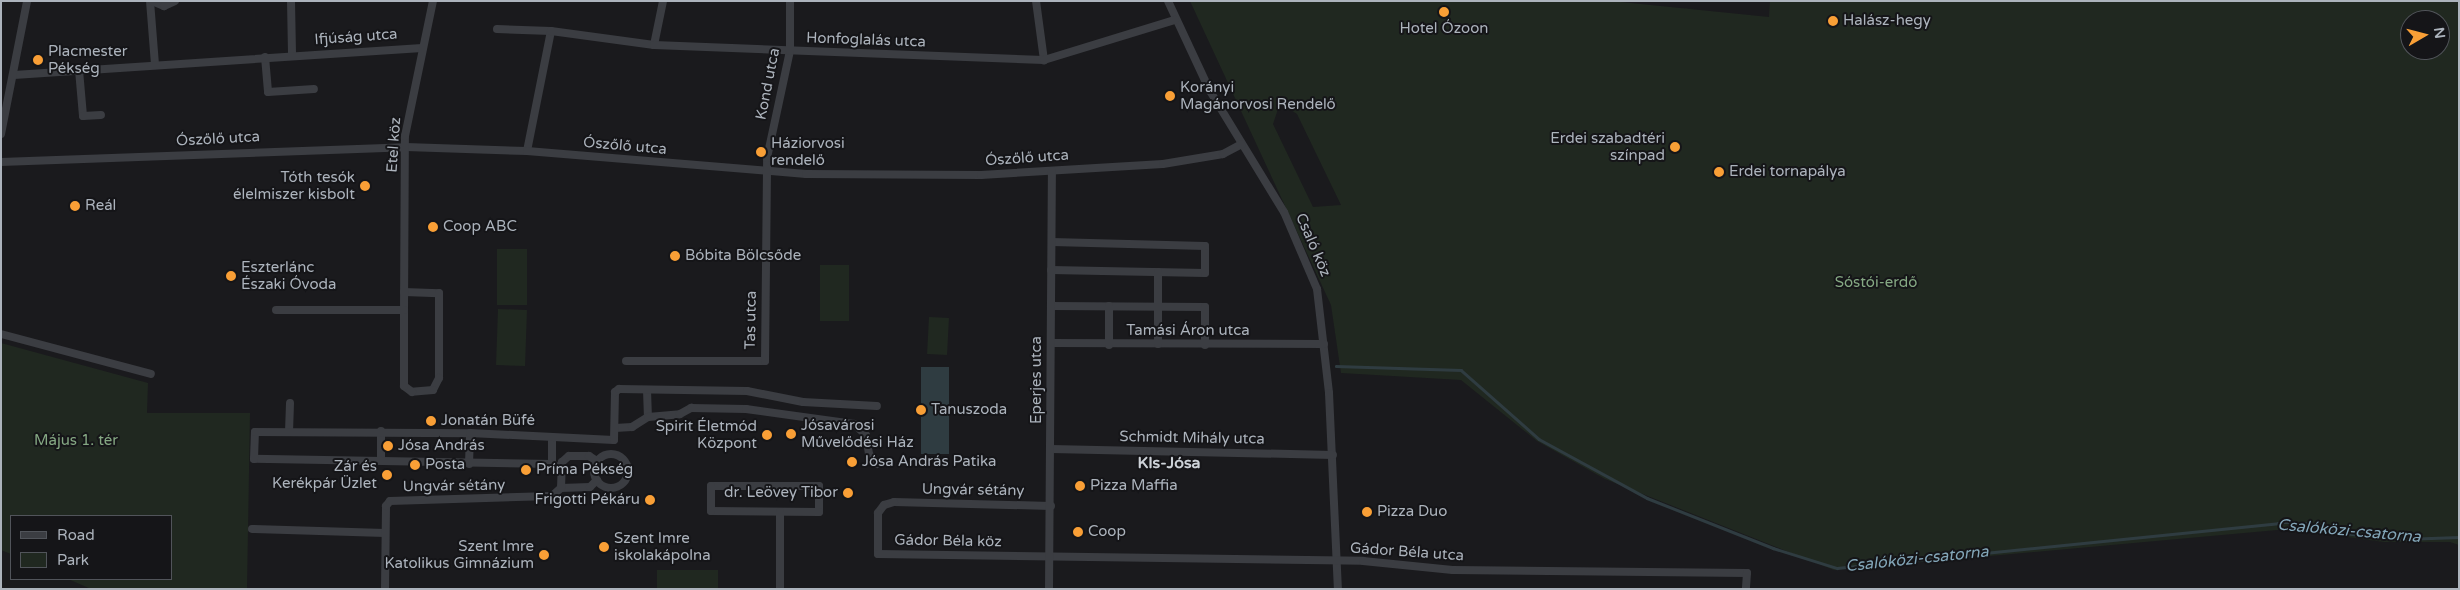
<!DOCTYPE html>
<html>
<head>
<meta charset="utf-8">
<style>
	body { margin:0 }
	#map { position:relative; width:2460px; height:590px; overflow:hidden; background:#1a1a1d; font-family:"Varela Round",sans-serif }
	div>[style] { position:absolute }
	.green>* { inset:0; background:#202820; transform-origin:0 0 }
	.water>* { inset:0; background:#2f3c41; transform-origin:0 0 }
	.stream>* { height:2.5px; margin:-1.25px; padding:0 1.25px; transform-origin:1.25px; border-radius:1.25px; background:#2f3c41 }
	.street>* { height:8px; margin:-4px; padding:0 4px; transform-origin:4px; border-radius:4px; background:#3b3d42 }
	.street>.ring { margin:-4px; padding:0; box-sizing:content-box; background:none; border:8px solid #3b3d42; border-radius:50% }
	.dots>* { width:14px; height:14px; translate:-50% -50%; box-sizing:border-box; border:2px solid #151518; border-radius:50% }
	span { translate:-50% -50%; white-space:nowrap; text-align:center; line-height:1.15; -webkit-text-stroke:4px #151518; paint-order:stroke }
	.poi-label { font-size:15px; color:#acb3bc }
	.left { translate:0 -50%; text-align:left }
	.right { translate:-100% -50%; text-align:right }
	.street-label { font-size:15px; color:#acb3bc }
	.park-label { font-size:15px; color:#85a883 }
	.neighbourhood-label { font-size:16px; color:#cdd2d8; font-weight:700 }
	.water-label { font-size:16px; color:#83a6b8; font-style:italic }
	.frame { position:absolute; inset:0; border:2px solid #acb3bc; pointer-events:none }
	.legend { position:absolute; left:10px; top:515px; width:162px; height:65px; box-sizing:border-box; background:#151518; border:1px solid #51545a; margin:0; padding:6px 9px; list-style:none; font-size:15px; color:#acb3bc }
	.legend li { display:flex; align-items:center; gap:10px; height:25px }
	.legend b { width:25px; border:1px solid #51545a }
	.north { position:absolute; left:2400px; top:10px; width:50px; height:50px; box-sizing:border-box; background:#151518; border:1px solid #51545a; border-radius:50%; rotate:82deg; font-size:14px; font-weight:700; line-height:20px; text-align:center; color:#acb3bc }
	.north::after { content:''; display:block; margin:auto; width:18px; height:22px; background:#f99f36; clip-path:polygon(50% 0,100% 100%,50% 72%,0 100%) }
</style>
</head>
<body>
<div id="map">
	<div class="green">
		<i style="clip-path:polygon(evenodd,1190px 1px,1611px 1px,1769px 17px,1770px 1px,2459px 1px,2459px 545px,2450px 542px,2384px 542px,2289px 529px,1834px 570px,1605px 479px,1537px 441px,1461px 380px,1341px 373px,1331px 305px,1190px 1px,2410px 20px,2440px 20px,2440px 50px,2410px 50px,2410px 20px,1190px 1px,1280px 103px,1297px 114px,1341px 205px,1313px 207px,1273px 124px,1280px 103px)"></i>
		<i style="left:497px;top:249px;width:30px;height:56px"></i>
		<i style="left:820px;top:265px;width:29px;height:56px"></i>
		<i style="left:498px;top:309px;width:29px;height:56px;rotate:2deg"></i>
		<i style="left:929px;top:317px;width:20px;height:37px;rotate:3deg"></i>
		<i style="clip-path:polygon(1px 343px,148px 383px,147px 413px,250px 413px,247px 589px,91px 589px,68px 579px,171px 579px,171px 516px,11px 516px,11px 554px,1px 550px)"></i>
		<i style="left:657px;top:570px;width:61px;height:19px"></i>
	</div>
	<div class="water">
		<i style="left:921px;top:367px;width:28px;height:87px"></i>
	</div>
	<div class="stream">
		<i style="left:1336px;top:366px;width:125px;rotate:1.8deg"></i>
		<i style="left:1461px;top:370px;width:104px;rotate:41.5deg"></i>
		<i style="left:1539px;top:439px;width:123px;rotate:28.6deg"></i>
		<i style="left:1647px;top:498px;width:136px;rotate:21.6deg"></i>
		<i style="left:1773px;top:548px;width:67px;rotate:17.4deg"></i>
		<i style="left:1837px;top:568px;width:443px;rotate:-5.8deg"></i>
		<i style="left:2278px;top:523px;width:27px"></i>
		<i style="left:2305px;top:523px;width:38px;rotate:15deg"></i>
		<i style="left:2342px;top:533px;width:61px;rotate:5.6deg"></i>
		<i style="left:2403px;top:539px;width:56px;rotate:-2deg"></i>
	</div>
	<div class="street">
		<i style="left:150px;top:1px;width:63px;rotate:85.5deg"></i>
		<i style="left:152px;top:1px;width:13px;rotate:23deg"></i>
		<i style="left:164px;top:6px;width:12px;rotate:-24deg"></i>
		<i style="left:291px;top:1px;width:54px;rotate:88.9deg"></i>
		<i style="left:1036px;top:1px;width:60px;rotate:82.3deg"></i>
		<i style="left:1168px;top:1px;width:99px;rotate:65deg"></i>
		<i style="left:1210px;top:91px;width:142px;rotate:58.6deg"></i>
		<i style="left:1284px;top:212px;width:84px;rotate:66.8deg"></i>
		<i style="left:1317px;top:289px;width:105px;rotate:83.4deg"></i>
		<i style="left:1329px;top:393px;width:196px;rotate:87.4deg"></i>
		<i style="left:497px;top:29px;width:54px;rotate:2.1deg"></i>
		<i style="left:654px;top:45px;width:45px;rotate:-78.4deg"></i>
		<i style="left:265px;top:57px;width:35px;rotate:85deg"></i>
		<i style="left:268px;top:92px;width:46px;rotate:-3.7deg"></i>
		<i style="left:79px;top:70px;width:46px;rotate:85deg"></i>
		<i style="left:83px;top:116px;width:18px;rotate:-3deg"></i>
		<i style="left:14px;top:75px;width:409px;rotate:-3.8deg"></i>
		<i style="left:1px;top:134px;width:136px;rotate:-78.9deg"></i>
		<i style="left:527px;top:151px;width:122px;rotate:-78.7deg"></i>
		<i style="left:551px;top:31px;width:104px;rotate:7.7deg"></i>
		<i style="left:654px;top:45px;width:390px;rotate:2.2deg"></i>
		<i style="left:1044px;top:60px;width:137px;rotate:-17deg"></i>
		<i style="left:1px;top:162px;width:405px;rotate:-2.1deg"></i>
		<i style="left:406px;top:147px;width:121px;rotate:1.9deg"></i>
		<i style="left:527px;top:151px;width:280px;rotate:4.7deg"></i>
		<i style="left:806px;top:174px;width:175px;rotate:0.3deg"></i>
		<i style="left:981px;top:175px;width:182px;rotate:-3.5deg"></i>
		<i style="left:1163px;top:164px;width:61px;rotate:-9.5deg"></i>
		<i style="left:1223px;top:154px;width:21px;rotate:-28deg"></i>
		<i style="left:1051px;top:270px;width:154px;rotate:1.1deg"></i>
		<i style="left:1205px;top:273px;width:27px;rotate:-90deg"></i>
		<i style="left:1205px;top:246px;width:153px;rotate:-178.5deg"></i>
		<i style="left:404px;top:292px;width:35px;rotate:2deg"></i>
		<i style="left:439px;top:293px;width:85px;rotate:90deg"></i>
		<i style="left:439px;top:378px;width:13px;rotate:117deg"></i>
		<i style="left:433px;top:390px;width:21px;rotate:175deg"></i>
		<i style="left:412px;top:392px;width:10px;rotate:-143deg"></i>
		<i style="left:404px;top:386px;width:76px;rotate:-90deg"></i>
		<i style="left:404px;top:310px;width:174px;rotate:-89.7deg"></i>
		<i style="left:405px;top:136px;width:138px;rotate:-78.3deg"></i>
		<i style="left:1051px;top:306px;width:154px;rotate:0.4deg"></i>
		<i style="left:1205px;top:307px;width:38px;rotate:90deg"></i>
		<i style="left:276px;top:310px;width:128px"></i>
		<i style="left:1px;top:334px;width:155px;rotate:14.9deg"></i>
		<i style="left:1051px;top:343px;width:273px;rotate:0.2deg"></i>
		<i style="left:1158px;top:344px;width:72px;rotate:-90deg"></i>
		<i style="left:1109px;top:345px;width:39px;rotate:-90deg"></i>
		<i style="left:626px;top:361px;width:139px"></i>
		<i style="left:765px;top:361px;width:203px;rotate:-89.4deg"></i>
		<i style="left:767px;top:158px;width:109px;rotate:-77.9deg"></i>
		<i style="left:790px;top:51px;width:50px;rotate:-90deg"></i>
		<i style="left:647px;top:390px;width:27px;rotate:88deg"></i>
		<i style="left:615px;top:428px;width:17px;rotate:-3deg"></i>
		<i style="left:632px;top:427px;width:19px;rotate:-32deg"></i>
		<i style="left:648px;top:417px;width:32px;rotate:-5deg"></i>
		<i style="left:680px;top:414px;width:13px;rotate:-29deg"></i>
		<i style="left:691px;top:408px;width:55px;rotate:1deg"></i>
		<i style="left:746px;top:409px;width:109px;rotate:7.9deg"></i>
		<i style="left:854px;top:424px;width:16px;rotate:43deg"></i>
		<i style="left:866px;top:435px;width:19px;rotate:81deg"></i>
		<i style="left:869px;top:454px;width:13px;rotate:51deg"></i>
		<i style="left:381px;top:431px;width:29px;rotate:90deg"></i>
		<i style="left:289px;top:432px;width:29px;rotate:-88deg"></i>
		<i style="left:552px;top:437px;width:27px;rotate:90deg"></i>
		<i style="left:1051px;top:449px;width:282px;rotate:1.2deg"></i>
		<i class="ring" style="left:594px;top:454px;width:26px;height:26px"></i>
		<i style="left:469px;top:464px;width:31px;rotate:-88deg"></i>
		<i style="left:562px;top:469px;width:11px;rotate:-153deg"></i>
		<i style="left:552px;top:464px;width:298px;rotate:-179deg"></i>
		<i style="left:254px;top:459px;width:27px;rotate:-88deg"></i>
		<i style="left:255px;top:432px;width:215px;rotate:0.3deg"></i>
		<i style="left:470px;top:433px;width:144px;rotate:2.8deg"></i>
		<i style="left:614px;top:440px;width:48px;rotate:-88.8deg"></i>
		<i style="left:615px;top:392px;width:5px;rotate:-37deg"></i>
		<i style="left:619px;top:389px;width:128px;rotate:0.9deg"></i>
		<i style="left:747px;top:391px;width:57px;rotate:11.1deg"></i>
		<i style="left:803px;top:402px;width:74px;rotate:3.1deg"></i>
		<i style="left:711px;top:486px;width:108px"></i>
		<i style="left:819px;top:486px;width:26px;rotate:90deg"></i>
		<i style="left:819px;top:512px;width:108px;rotate:-179.5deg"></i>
		<i style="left:711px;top:511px;width:25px;rotate:-90deg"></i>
		<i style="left:561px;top:488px;width:29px;rotate:-2deg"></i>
		<i style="left:590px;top:487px;width:10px;rotate:-45deg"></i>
		<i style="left:1051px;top:506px;width:157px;rotate:-178.5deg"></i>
		<i style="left:894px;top:502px;width:10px;rotate:163deg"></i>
		<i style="left:884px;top:505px;width:10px;rotate:127deg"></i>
		<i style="left:878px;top:513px;width:41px;rotate:90deg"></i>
		<i style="left:878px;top:554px;width:485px;rotate:0.8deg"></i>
		<i style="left:1363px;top:561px;width:90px;rotate:5.7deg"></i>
		<i style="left:1453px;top:570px;width:294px;rotate:0.6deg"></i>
		<i style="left:1747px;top:573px;width:16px;rotate:94deg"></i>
		<i style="left:780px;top:512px;width:77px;rotate:90deg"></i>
		<i style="left:252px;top:529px;width:133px;rotate:1.7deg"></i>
		<i style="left:385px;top:589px;width:83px;rotate:-89.3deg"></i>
		<i style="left:386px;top:506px;width:6px;rotate:-51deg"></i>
		<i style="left:390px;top:501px;width:162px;rotate:-1.8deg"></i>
		<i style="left:552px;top:496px;width:12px;rotate:-42deg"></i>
		<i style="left:561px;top:488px;width:26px;rotate:-88deg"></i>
		<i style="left:562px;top:462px;width:9px;rotate:-41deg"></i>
		<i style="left:569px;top:456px;width:20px"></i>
		<i style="left:589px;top:456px;width:9px;rotate:32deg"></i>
		<i style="left:1049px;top:589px;width:418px;rotate:-89.6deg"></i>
	</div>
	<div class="dots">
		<i style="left:1444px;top:12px;background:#f99f36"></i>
		<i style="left:1833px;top:21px;background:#f99f36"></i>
		<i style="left:38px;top:60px;background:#f99f36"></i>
		<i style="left:1170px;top:96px;background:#f99f36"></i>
		<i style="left:1675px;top:147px;background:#f99f36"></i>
		<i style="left:761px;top:152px;background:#f99f36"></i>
		<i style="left:1719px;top:172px;background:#f99f36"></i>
		<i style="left:365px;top:186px;background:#f99f36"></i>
		<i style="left:75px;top:206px;background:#f99f36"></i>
		<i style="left:433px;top:227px;background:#f99f36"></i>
		<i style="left:675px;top:256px;background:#f99f36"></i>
		<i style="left:231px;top:276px;background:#f99f36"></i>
		<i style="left:921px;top:410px;background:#f99f36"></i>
		<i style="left:431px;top:421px;background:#f99f36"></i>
		<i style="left:791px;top:434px;background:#f99f36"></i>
		<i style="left:767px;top:435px;background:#f99f36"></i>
		<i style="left:388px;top:446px;background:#f99f36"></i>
		<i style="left:852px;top:462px;background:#f99f36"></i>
		<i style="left:415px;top:465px;background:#f99f36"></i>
		<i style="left:526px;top:470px;background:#f99f36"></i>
		<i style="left:387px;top:475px;background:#f99f36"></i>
		<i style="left:1080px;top:486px;background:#f99f36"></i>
		<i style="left:848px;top:493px;background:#f99f36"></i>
		<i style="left:650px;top:500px;background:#f99f36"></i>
		<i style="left:1367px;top:512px;background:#f99f36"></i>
		<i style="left:1078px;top:532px;background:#f99f36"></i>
		<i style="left:604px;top:547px;background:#f99f36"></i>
		<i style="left:544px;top:555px;background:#f99f36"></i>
	</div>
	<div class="poi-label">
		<span class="left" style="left:1843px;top:21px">Halász-hegy</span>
		<span style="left:1444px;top:29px">Hotel Ózoon</span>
		<span class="left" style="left:48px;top:60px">Placmester<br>Pékség</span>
		<span class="left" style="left:1180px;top:96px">Korányi<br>Magánorvosi Rendelő</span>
		<span class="right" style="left:1665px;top:147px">Erdei szabadtéri<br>színpad</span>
		<span class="left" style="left:771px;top:152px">Háziorvosi<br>rendelő</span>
		<span class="left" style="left:1729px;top:172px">Erdei tornapálya</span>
		<span class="right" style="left:355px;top:186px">Tóth tesók<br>élelmiszer kisbolt</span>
		<span class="left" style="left:85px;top:206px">Reál</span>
		<span class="left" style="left:443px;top:227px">Coop ABC</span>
		<span class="left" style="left:685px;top:256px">Bóbita Bölcsőde</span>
		<span class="left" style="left:241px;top:276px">Eszterlánc<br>Északi Óvoda</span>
		<span class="left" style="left:931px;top:410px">Tanuszoda</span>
		<span class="left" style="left:441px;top:421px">Jonatán Büfé</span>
		<span class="left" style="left:801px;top:434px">Jósavárosi<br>Művelődési Ház</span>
		<span class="right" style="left:757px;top:435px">Spirit Életmód<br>Központ</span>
		<span class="left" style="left:398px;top:446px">Jósa András</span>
		<span class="left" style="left:862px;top:462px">Jósa András Patika</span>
		<span class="left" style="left:425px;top:465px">Posta</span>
		<span class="right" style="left:377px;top:475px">Zár és<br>Kerékpár Üzlet</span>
		<span class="left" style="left:536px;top:470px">Príma Pékség</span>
		<span class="left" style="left:1090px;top:486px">Pizza Maffia</span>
		<span class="right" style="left:838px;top:493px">dr. Leövey Tibor</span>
		<span class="right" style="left:640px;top:500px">Frigotti Pékáru</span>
		<span class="left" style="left:1377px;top:512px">Pizza Duo</span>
		<span class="left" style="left:1088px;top:532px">Coop</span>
		<span class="left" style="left:614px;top:547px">Szent Imre<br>iskolakápolna</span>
		<span class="right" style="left:534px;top:555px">Szent Imre<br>Katolikus Gimnázium</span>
	</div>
	<div class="street-label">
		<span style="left:356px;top:37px;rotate:-4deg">Ifjúság utca</span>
		<span style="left:866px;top:40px;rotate:2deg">Honfoglalás utca</span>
		<span style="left:768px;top:84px;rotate:-79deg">Kond utca</span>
		<span style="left:218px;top:139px;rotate:-3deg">Ószőlő utca</span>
		<span style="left:394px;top:145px;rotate:-86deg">Etel köz</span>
		<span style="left:625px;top:146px;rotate:5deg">Ószőlő utca</span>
		<span style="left:1027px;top:158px;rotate:-4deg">Ószőlő utca</span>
		<span style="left:1313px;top:245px;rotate:67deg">Csaló köz</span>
		<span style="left:751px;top:320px;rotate:-89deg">Tas utca</span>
		<span style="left:1188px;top:331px">Tamási Áron utca</span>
		<span style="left:1037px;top:380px;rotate:-90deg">Eperjes utca</span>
		<span style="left:1192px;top:438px;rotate:1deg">Schmidt Mihály utca</span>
		<span style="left:454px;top:486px;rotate:-1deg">Ungvár sétány</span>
		<span style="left:973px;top:490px;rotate:1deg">Ungvár sétány</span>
		<span style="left:948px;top:541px;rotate:1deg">Gádor Béla köz</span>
		<span style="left:1407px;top:552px;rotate:4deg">Gádor Béla utca</span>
	</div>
	<div class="park-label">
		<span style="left:1876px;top:283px">Sóstói-erdő</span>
		<span style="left:76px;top:441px">Május 1. tér</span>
	</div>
	<div class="neighbourhood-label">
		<span style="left:1169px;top:463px">KIs-Jósa</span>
	</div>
	<div class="water-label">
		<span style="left:2349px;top:531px;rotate:5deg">Csalóközi-csatorna</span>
		<span style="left:1917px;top:559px;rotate:-6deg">Csalóközi-csatorna</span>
	</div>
	<div class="frame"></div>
	<ul class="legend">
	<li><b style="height:6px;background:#3b3d42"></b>Road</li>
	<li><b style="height:14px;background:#202820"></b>Park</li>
	</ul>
	<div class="north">N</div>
</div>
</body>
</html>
